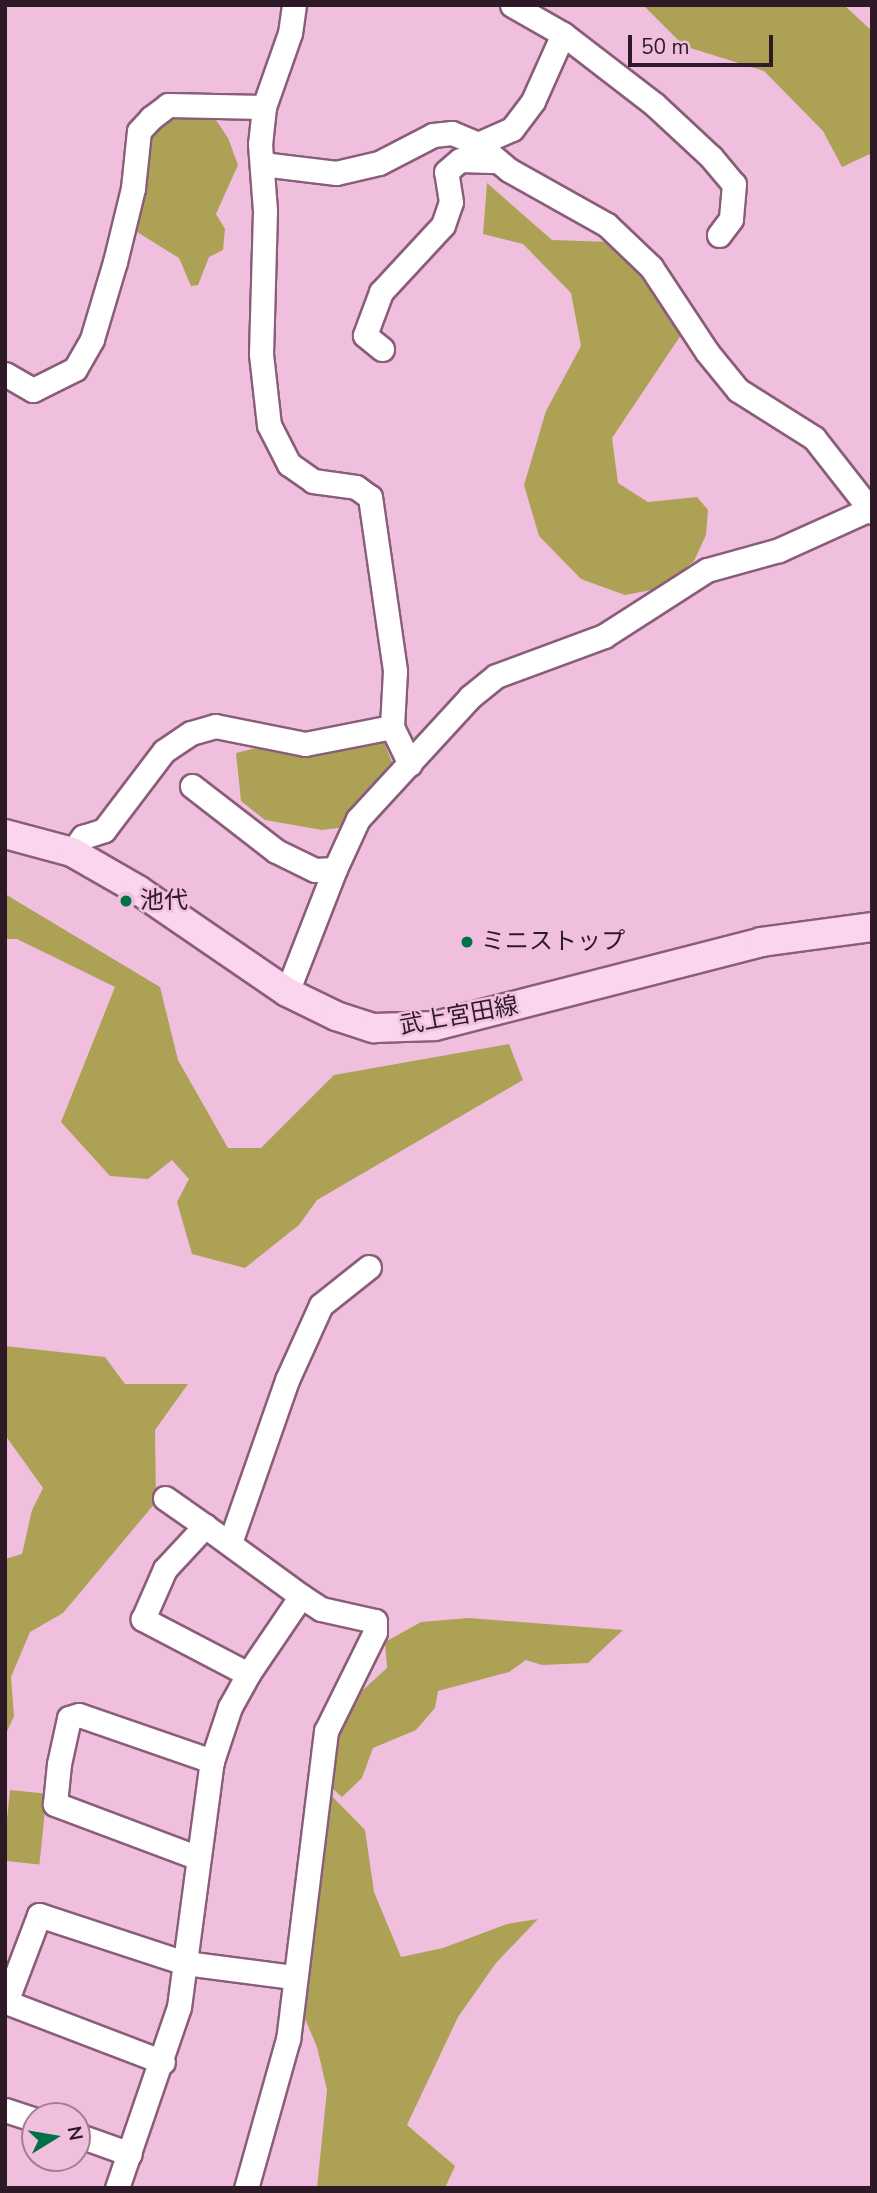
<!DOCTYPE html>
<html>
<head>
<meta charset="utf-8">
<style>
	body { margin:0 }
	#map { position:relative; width:877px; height:2193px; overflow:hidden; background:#f1bfde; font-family:"Nunito Sans","Noto Sans JP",sans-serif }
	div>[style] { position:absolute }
	.green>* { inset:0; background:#ada156; transform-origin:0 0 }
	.roads { filter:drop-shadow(2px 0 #8a5d7a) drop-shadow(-2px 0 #8a5d7a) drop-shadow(0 2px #8a5d7a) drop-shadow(0 -2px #8a5d7a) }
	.minor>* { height:23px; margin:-11.5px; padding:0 11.5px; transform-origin:11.5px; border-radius:11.5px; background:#fff }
	.major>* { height:28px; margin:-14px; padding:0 14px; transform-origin:14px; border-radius:14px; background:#fbd4ee }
	.dots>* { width:19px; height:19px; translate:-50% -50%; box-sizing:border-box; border:4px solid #f1bfde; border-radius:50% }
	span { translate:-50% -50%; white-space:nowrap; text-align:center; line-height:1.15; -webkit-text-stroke:5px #f1bfde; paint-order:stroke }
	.poi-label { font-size:24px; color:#2d1a26 }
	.left { translate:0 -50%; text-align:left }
	.street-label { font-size:24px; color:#2d1a26 }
	.frame { position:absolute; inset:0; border:7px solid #2d1a26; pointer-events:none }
	.north { position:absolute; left:21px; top:2102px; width:70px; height:70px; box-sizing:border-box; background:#f1bfde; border:2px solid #a37d94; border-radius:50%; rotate:79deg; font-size:19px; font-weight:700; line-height:28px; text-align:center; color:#2d1a26 }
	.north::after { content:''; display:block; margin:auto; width:24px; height:32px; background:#007049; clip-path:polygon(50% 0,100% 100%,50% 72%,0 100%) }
	.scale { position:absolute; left:628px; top:35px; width:145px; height:32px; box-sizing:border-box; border:4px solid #2d1a26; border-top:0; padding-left:9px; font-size:21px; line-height:24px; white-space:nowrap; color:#2d1a26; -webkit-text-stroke:5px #f1bfde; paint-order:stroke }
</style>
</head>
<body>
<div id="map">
	<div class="green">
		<i style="clip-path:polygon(643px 5px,844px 5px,872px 31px,872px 153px,842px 167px,823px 131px,764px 71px,684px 46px)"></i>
		<i style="clip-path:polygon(171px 117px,214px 117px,228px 138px,238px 165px,216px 214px,225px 229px,223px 250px,209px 257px,198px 285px,191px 286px,179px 258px,137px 232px,147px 123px)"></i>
		<i style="clip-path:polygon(487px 183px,552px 240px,612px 242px,689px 323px,612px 438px,618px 483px,648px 502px,697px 497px,708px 510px,706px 535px,694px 561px,662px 588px,625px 595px,581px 579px,539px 536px,524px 485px,546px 411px,581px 346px,571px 293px,523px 244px,483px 234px)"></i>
		<i style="clip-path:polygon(356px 723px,384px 742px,403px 790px,362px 825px,322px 830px,265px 820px,241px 801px,236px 753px)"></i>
		<i style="clip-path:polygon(5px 894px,160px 987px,178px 1060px,228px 1148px,261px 1148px,334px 1075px,509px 1044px,523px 1080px,317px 1200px,299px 1225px,245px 1268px,192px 1254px,177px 1202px,189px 1179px,172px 1160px,148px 1179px,110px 1176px,61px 1122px,115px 987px,17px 939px,5px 939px)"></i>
		<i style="clip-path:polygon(5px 1346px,105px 1357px,125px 1384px,188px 1384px,155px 1430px,156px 1502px,63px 1613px,30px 1632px,11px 1677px,14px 1716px,5px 1736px,5px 1559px,22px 1554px,32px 1510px,43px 1488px,5px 1435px)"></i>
		<i style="clip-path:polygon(469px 1618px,623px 1630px,588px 1663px,542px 1665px,526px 1660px,509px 1672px,438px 1691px,435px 1708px,416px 1730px,373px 1748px,362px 1778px,342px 1797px,324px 1781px,341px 1710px,387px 1668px,385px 1642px,421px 1622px)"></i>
		<i style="clip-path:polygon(323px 1787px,365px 1830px,374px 1892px,401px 1957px,443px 1948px,507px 1924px,538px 1919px,496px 1963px,458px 2017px,407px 2125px,455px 2166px,445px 2188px,317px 2188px,327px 2090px,317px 2047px,300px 2007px,315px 1921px)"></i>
		<i style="left:10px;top:1790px;width:37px;height:71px;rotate:6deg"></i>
	</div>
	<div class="roads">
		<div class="minor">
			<i style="left:294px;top:5px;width:28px;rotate:98deg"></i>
			<i style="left:290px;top:33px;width:78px;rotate:109.4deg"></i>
			<i style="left:264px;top:107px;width:37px;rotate:96deg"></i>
			<i style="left:260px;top:144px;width:67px;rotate:85.7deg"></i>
			<i style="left:265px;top:211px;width:143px;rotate:91.6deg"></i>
			<i style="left:261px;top:354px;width:71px;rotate:83.6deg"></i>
			<i style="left:269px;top:425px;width:44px;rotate:62.9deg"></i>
			<i style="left:289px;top:464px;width:29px;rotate:35deg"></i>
			<i style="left:313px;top:481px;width:43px;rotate:7.9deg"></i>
			<i style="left:356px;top:487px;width:17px;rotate:36deg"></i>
			<i style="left:370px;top:497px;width:176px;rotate:81.8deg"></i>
			<i style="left:395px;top:671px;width:56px;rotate:93.1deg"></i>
			<i style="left:392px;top:727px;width:41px;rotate:64.1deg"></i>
			<i style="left:512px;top:5px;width:59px;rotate:29.6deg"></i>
			<i style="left:563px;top:34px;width:115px;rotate:37.6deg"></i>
			<i style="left:654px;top:104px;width:78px;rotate:42.9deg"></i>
			<i style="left:711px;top:157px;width:35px;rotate:50deg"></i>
			<i style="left:734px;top:184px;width:35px;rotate:95deg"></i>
			<i style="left:731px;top:219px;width:20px;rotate:127deg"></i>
			<i style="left:478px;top:144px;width:37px;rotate:-24deg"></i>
			<i style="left:512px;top:129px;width:35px;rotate:-53deg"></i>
			<i style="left:533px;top:101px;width:73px;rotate:-65.9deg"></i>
			<i style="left:262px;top:164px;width:75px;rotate:6.9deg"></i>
			<i style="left:336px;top:173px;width:44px;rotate:-13.1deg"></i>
			<i style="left:379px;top:163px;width:61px;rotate:-27.4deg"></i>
			<i style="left:433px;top:135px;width:19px;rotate:-6deg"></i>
			<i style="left:452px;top:133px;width:28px;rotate:23deg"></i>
			<i style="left:478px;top:144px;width:40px;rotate:40deg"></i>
			<i style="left:509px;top:170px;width:112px;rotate:29.3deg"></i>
			<i style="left:607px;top:225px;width:61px;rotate:43.7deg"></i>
			<i style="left:651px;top:267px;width:102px;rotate:56.6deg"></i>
			<i style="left:707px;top:352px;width:49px;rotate:50.8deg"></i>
			<i style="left:738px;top:390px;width:90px;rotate:32.3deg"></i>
			<i style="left:814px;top:438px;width:94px;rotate:51.9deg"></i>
			<i style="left:382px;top:349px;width:22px;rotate:-141deg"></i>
			<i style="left:365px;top:335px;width:46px;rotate:-69.6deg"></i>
			<i style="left:381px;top:292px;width:91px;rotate:-47.2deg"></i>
			<i style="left:443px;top:225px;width:24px;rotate:-71deg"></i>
			<i style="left:451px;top:202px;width:30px;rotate:-99deg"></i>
			<i style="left:446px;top:172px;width:18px;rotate:-41deg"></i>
			<i style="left:460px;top:160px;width:38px;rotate:2deg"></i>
			<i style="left:5px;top:374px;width:32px;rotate:30deg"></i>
			<i style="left:33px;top:390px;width:47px;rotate:-26.6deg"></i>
			<i style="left:75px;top:369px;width:34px;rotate:-60deg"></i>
			<i style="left:92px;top:339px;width:80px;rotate:-73.4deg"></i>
			<i style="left:115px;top:262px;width:76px;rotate:-76.3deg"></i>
			<i style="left:133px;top:188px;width:57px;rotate:-84deg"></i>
			<i style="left:139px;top:131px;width:18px;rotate:-47deg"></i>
			<i style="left:151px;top:118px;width:21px;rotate:-37deg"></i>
			<i style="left:168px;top:105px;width:96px;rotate:1.2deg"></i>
			<i style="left:192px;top:786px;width:106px;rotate:37.7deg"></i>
			<i style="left:276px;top:851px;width:43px;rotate:26deg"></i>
			<i style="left:315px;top:870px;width:20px;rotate:-3deg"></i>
			<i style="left:335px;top:869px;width:55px;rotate:-65.3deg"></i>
			<i style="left:358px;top:819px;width:166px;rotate:-47.4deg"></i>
			<i style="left:470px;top:697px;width:33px;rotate:-39deg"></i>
			<i style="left:496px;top:676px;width:115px;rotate:-20.3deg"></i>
			<i style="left:604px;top:636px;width:122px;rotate:-32.7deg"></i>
			<i style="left:707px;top:570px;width:75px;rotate:-15.5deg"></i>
			<i style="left:779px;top:550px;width:100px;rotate:-24.3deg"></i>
			<i style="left:72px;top:852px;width:19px;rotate:-54deg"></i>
			<i style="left:83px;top:837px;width:22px;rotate:-18deg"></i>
			<i style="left:104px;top:830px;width:99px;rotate:-52.8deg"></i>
			<i style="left:164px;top:751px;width:32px;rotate:-34deg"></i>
			<i style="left:191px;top:733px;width:25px;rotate:-16deg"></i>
			<i style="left:215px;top:726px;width:92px;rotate:11.3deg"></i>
			<i style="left:305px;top:744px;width:89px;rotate:-11.1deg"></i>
			<i style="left:287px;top:992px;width:132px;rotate:-68.7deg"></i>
			<i style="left:165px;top:1498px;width:49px;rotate:35deg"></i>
			<i style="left:231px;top:1540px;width:170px;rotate:-70.7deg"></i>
			<i style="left:287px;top:1380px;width:82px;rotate:-65.6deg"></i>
			<i style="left:321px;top:1305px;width:61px;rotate:-38.4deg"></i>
			<i style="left:248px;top:1674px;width:119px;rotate:-152.4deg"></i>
			<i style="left:143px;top:1619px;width:55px;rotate:-66.3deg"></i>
			<i style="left:165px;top:1569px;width:59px;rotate:-47.1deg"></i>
			<i style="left:205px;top:1526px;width:119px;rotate:36.1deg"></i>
			<i style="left:196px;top:1857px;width:151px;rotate:-159.4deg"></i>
			<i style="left:55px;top:1804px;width:40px;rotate:-84.3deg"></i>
			<i style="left:59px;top:1764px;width:47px;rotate:-77.7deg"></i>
			<i style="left:69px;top:1718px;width:10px;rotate:-17deg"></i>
			<i style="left:79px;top:1715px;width:141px;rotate:19.1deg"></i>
			<i style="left:163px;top:2062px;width:168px;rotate:-159.1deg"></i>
			<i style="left:6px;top:2002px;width:93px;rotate:-69.2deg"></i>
			<i style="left:39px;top:1915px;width:154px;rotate:18.2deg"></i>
			<i style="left:185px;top:1963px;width:109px;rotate:7.4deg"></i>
			<i style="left:5px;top:2110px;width:32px;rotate:18deg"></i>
			<i style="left:77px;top:2135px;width:56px;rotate:19.7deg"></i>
			<i style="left:117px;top:2188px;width:191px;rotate:-71.1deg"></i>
			<i style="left:179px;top:2007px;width:248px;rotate:-82.4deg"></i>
			<i style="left:212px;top:1761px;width:57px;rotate:-71.6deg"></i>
			<i style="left:230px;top:1707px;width:38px;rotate:-61deg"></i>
			<i style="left:248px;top:1674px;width:94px;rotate:-55.8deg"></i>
			<i style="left:301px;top:1596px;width:24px;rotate:33deg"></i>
			<i style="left:321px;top:1609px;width:55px;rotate:12.5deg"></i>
			<i style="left:375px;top:1621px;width:11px;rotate:90deg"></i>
			<i style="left:375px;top:1632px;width:110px;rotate:116.3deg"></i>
			<i style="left:326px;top:1731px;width:310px;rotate:97deg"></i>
			<i style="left:288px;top:2039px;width:155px;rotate:105.7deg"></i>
		</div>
		<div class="major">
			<i style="left:5px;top:834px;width:69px;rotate:15deg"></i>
			<i style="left:72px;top:852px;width:76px;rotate:29.9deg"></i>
			<i style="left:138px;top:890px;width:181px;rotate:34.4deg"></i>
			<i style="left:287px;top:992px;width:55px;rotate:26.1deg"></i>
			<i style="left:336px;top:1016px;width:40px;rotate:18deg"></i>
			<i style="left:374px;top:1028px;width:61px;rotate:-1.9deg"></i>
			<i style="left:435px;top:1026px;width:337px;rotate:-14.4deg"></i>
			<i style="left:761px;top:942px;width:112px;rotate:-7.7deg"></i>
		</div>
	</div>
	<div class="dots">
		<i style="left:126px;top:901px;background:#007049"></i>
		<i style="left:467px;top:942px;background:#007049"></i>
	</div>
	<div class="poi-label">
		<span class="left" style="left:140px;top:901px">池代</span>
		<span class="left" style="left:481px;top:942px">ミニストップ</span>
	</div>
	<div class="street-label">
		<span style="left:459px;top:1016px;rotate:-10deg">武上宮田線</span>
	</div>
	<div class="frame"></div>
	<div class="north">N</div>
	<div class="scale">50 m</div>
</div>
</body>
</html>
